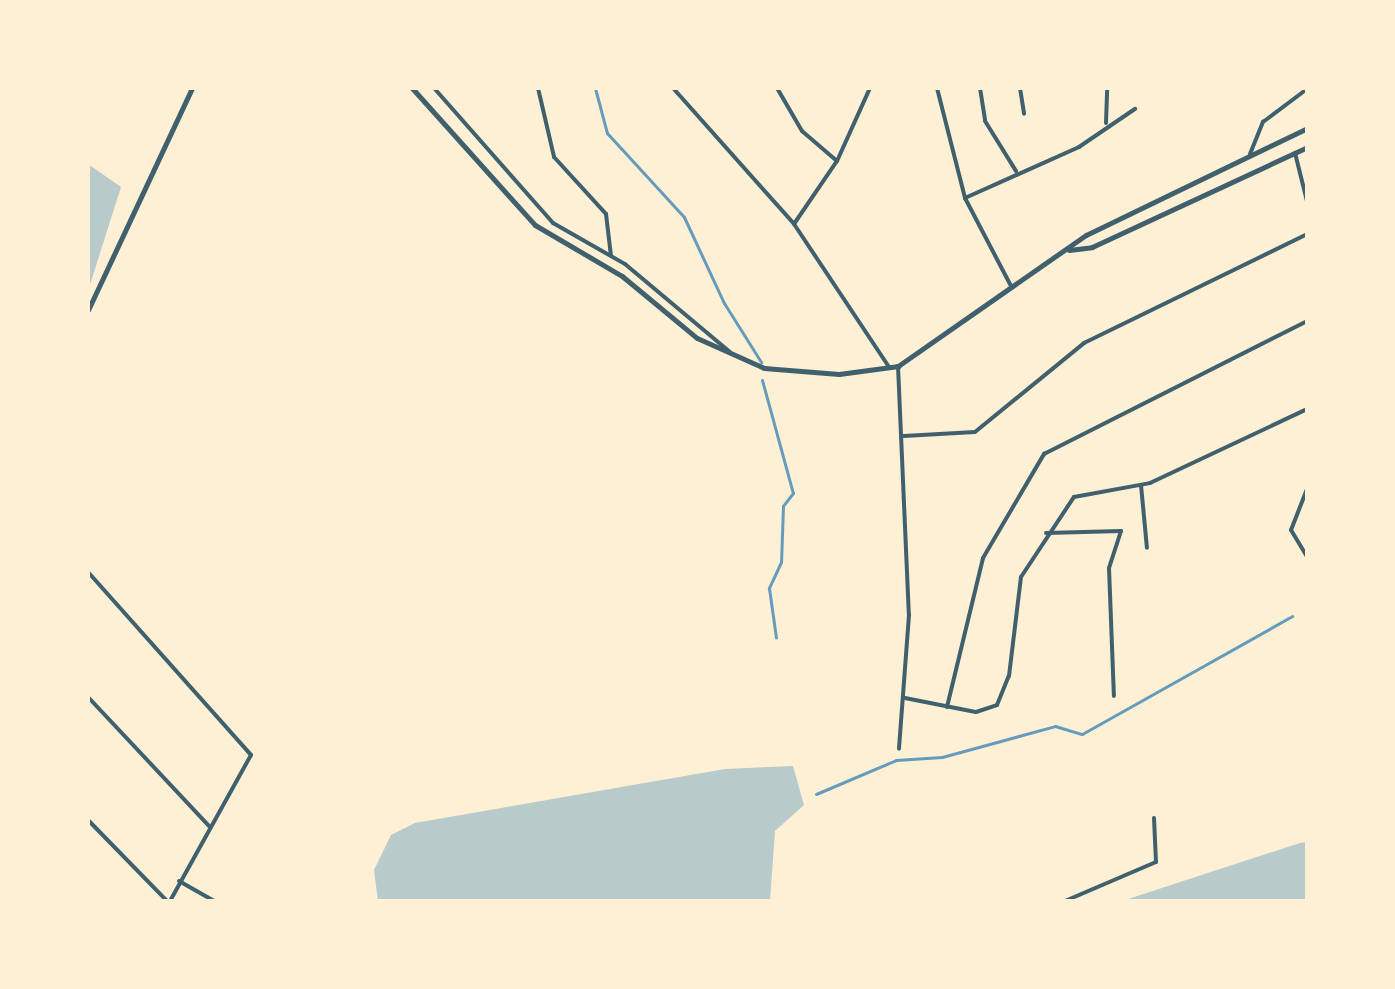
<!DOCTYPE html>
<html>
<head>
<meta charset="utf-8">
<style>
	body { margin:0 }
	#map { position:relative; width:1395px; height:989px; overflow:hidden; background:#fdf0d5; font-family:"Public Sans",sans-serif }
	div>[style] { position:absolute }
	.green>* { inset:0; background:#b9caca }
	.stream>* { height:3px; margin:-1.5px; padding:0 1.5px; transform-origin:1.5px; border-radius:1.5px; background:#669bbc }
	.minor>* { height:4px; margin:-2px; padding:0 2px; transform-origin:2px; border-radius:2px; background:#3f606c }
	.tertiary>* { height:5px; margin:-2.5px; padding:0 2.5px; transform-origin:2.5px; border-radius:2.5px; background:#3f606c }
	span { translate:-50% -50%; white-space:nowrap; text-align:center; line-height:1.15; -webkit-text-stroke:8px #fdf0d5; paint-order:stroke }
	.frame { position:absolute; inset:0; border:90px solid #fdf0d5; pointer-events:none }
</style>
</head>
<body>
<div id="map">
	<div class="green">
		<i style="clip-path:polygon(88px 164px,121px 187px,88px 291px)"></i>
		<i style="clip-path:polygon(793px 766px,804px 805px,775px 831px,770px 901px,378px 901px,374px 870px,391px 835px,415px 823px,725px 769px)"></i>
		<i style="clip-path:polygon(1307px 842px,1307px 901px,1122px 901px,1300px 843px)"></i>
	</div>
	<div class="stream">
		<i style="left:595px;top:88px;width:47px;rotate:75.1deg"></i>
		<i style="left:607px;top:133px;width:114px;rotate:47.5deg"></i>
		<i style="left:684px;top:217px;width:95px;rotate:65.1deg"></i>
		<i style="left:724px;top:303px;width:70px;rotate:57.9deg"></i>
		<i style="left:762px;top:380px;width:117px;rotate:74.7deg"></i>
		<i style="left:793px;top:493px;width:16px;rotate:128deg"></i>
		<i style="left:783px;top:506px;width:56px;rotate:92deg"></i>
		<i style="left:781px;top:562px;width:29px;rotate:115deg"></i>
		<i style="left:769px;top:588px;width:50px;rotate:82deg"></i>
		<i style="left:816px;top:794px;width:87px;rotate:-23deg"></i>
		<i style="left:896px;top:760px;width:46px;rotate:-3.7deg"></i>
		<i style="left:942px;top:757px;width:117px;rotate:-15.3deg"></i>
		<i style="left:1055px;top:726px;width:28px;rotate:17deg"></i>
		<i style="left:1082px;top:734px;width:241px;rotate:-29.3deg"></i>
	</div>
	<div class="minor">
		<i style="left:434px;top:88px;width:180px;rotate:48.6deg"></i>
		<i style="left:553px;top:223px;width:83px;rotate:29.7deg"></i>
		<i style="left:625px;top:264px;width:137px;rotate:40deg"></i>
		<i style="left:538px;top:88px;width:71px;rotate:76.9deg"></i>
		<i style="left:554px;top:157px;width:77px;rotate:47.6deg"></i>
		<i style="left:606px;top:214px;width:42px;rotate:83.2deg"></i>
		<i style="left:673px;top:88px;width:182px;rotate:48.3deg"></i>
		<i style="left:794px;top:224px;width:172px;rotate:56.4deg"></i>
		<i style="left:777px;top:88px;width:50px;rotate:59.8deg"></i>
		<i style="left:802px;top:131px;width:46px;rotate:40.6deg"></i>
		<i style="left:937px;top:88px;width:114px;rotate:75.7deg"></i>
		<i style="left:965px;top:198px;width:99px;rotate:62.4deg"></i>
		<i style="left:980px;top:88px;width:33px;rotate:81deg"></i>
		<i style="left:985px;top:121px;width:59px;rotate:58.2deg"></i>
		<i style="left:1020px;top:88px;width:26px;rotate:81deg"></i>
		<i style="left:1106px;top:123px;width:35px;rotate:-88deg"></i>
		<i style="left:1295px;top:153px;width:49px;rotate:76deg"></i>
		<i style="left:1250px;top:154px;width:35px;rotate:-68deg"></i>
		<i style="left:1263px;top:122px;width:55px;rotate:-36.9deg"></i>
		<i style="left:965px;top:198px;width:125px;rotate:-24.1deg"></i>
		<i style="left:1079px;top:147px;width:68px;rotate:-34.2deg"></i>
		<i style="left:794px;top:224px;width:76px;rotate:-55.7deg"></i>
		<i style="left:837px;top:161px;width:80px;rotate:-65.7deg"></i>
		<i style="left:898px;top:366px;width:249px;rotate:87.5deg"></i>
		<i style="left:909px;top:615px;width:134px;rotate:94.3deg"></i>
		<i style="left:904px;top:436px;width:71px;rotate:-3.2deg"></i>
		<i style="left:975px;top:432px;width:141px;rotate:-39.2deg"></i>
		<i style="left:1084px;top:343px;width:248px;rotate:-26deg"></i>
		<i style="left:1141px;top:485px;width:63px;rotate:84.6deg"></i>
		<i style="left:1307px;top:489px;width:44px;rotate:111.3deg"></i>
		<i style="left:1291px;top:530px;width:31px;rotate:59deg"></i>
		<i style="left:1046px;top:533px;width:75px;rotate:-1.5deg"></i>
		<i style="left:1121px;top:531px;width:39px;rotate:108deg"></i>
		<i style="left:1109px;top:568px;width:128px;rotate:87.8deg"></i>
		<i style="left:88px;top:572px;width:245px;rotate:48.3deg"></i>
		<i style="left:251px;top:755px;width:167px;rotate:119deg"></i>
		<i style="left:88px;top:697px;width:178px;rotate:46.8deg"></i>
		<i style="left:905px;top:698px;width:72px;rotate:11.2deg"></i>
		<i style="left:976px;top:712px;width:22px;rotate:-18deg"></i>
		<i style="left:997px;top:705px;width:31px;rotate:-68deg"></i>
		<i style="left:1009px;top:676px;width:100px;rotate:-83.1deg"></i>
		<i style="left:1021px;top:577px;width:96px;rotate:-56.5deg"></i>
		<i style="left:1074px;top:497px;width:77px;rotate:-10.4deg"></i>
		<i style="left:1150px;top:483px;width:174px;rotate:-25.2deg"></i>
		<i style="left:947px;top:707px;width:153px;rotate:-76.4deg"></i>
		<i style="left:983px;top:558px;width:121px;rotate:-59.6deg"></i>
		<i style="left:1044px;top:454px;width:295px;rotate:-26.8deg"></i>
		<i style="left:88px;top:820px;width:113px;rotate:45.7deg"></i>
		<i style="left:179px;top:881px;width:40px;rotate:29.7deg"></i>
		<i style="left:1065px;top:901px;width:99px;rotate:-23.2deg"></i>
		<i style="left:1156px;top:862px;width:44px;rotate:-92.6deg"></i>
	</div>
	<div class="tertiary">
		<i style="left:412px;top:88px;width:184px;rotate:48.1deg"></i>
		<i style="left:535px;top:225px;width:101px;rotate:30.4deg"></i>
		<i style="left:622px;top:276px;width:97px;rotate:39.6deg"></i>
		<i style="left:697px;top:338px;width:73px;rotate:24.1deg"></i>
		<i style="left:764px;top:368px;width:75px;rotate:4.6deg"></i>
		<i style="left:839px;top:374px;width:60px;rotate:-7.7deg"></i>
		<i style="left:898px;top:366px;width:229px;rotate:-34.9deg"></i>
		<i style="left:1086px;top:235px;width:246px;rotate:-25.8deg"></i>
		<i style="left:1069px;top:250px;width:23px;rotate:-7deg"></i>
		<i style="left:1092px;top:247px;width:237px;rotate:-24.9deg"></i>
		<i style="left:88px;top:310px;width:245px;rotate:-64.9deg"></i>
	</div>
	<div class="frame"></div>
</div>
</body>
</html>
